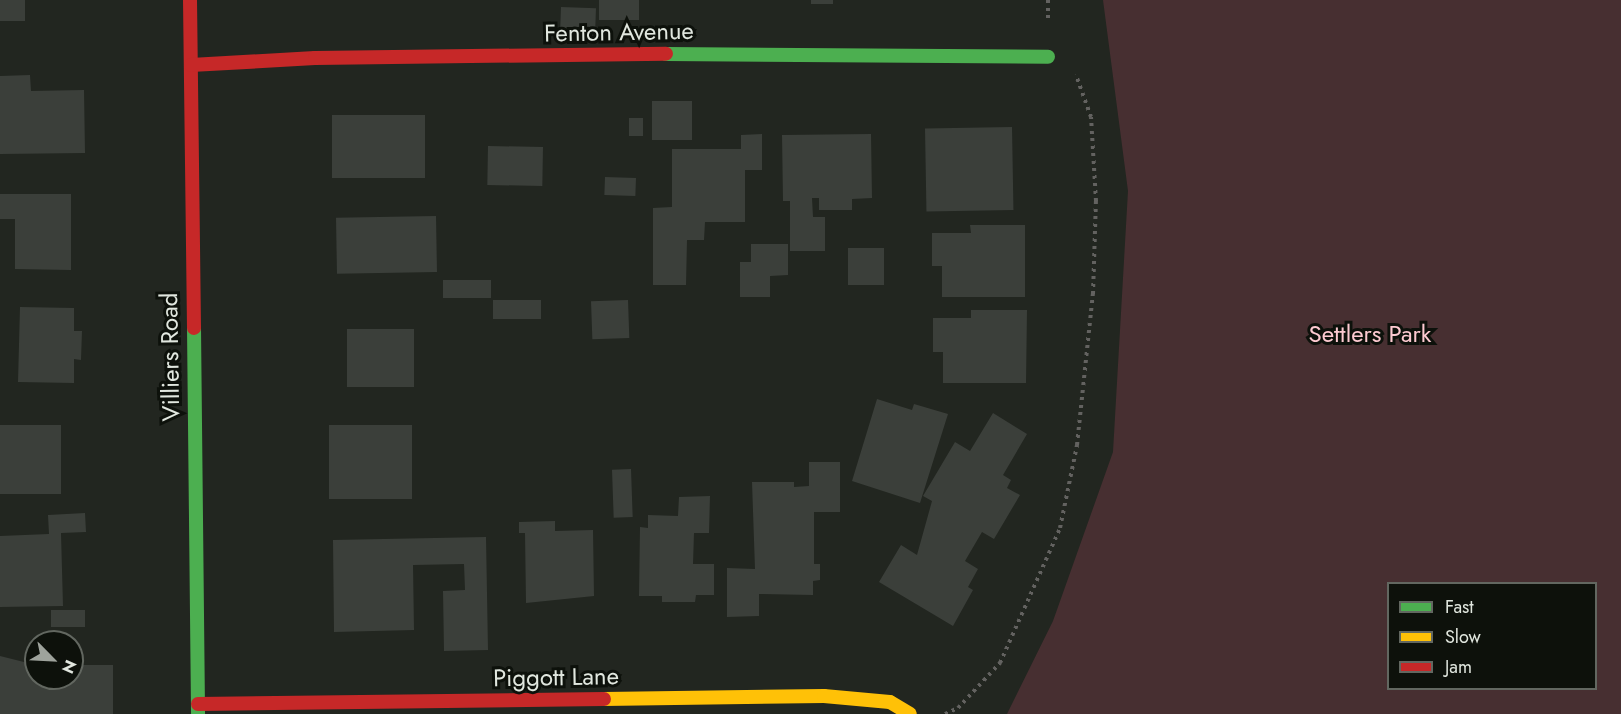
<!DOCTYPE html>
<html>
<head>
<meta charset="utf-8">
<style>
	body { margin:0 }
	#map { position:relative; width:1621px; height:714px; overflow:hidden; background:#222620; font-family:Jost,sans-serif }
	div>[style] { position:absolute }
	.green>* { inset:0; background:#472f31 }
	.building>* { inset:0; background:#3b3f3a; transform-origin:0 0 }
	.path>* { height:4px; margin-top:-2px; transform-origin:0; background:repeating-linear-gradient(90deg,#636260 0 3px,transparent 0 7.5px) }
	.fast>* { height:14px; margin:-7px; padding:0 7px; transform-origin:7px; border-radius:7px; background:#4caf50 }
	.slow>* { height:14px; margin:-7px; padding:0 7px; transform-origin:7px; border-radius:7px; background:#ffc107 }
	.jam>* { height:14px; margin:-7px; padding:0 7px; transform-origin:7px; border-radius:7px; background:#c62828 }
	span { translate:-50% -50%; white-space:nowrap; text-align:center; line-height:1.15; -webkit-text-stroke:6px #0d110b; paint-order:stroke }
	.street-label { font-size:24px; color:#e1e7df }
	.park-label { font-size:24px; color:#fdcad1 }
	.legend { position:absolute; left:1387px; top:582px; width:210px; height:108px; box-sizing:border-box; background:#0d110b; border:2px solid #626760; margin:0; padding:8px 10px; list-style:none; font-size:18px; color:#e1e7df }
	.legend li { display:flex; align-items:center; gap:12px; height:30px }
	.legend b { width:30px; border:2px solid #626760 }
	.north { position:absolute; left:24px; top:630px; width:60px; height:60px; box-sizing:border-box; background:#0d110b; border:2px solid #626760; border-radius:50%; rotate:114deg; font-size:16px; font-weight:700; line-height:24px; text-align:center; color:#e1e7df }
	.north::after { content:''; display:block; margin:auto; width:21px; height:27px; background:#9ea39c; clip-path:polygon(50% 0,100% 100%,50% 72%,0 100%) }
</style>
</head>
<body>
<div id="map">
	<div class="green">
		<i style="clip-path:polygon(evenodd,1103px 0,1621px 0,1621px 714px,1007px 714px,1053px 621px,1113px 452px,1128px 191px,1103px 0,1388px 584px,1596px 584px,1596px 688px,1388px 688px,1388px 584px)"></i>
	</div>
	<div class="building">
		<i style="left:0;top:0;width:25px;height:21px"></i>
		<i style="left:599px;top:0;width:40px;height:20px"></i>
		<i style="left:811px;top:0;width:22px;height:4px"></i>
		<i style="left:561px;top:7px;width:35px;height:22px;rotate:2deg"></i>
		<i style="clip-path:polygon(30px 75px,31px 91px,84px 90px,85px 153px,0 154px,0 76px)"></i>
		<i style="left:652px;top:101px;width:40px;height:39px"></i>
		<i style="left:332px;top:115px;width:93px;height:63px"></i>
		<i style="left:629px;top:118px;width:14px;height:18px"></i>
		<i style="left:1012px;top:127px;width:83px;height:87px;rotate:89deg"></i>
		<i style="clip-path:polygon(762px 134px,762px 170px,745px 170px,745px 222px,705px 222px,704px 240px,687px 240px,686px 285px,653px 285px,653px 208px,672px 207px,672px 149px,741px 149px,741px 135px)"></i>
		<i style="clip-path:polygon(871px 134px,872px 198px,852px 199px,852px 210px,819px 210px,819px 198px,812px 198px,813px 217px,825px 217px,825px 251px,790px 251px,790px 201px,783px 201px,782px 135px)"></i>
		<i style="left:488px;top:146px;width:55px;height:39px;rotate:1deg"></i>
		<i style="left:605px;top:177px;width:31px;height:18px;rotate:2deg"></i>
		<i style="clip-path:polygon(0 194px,71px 194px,71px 270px,15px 269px,15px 219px,0 219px)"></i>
		<i style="left:436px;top:216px;width:56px;height:100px;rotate:89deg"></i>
		<i style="clip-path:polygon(970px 225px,1025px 225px,1025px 297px,942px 297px,942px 266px,932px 266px,932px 233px,971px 233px)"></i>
		<i style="clip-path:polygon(751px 244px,788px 244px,788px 275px,770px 276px,770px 297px,740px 297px,740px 262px,751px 262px)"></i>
		<i style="left:848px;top:248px;width:36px;height:37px"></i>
		<i style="left:491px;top:280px;width:18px;height:48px;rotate:90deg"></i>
		<i style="left:541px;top:300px;width:19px;height:48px;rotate:90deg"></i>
		<i style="left:628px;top:300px;width:38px;height:37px;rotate:88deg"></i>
		<i style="clip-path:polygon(20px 307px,74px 308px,74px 331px,82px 331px,81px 360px,74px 359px,74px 383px,18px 382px)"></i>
		<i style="clip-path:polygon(971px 310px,1027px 310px,1026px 383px,943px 383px,943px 352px,933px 352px,933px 318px,971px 318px)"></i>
		<i style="left:347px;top:329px;width:67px;height:58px"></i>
		<i style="clip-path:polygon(877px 399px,912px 410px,914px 404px,948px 414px,920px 503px,852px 481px)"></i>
		<i style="clip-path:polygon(993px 413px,1027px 434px,1003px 475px,1011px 480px,1007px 488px,1020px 495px,994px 539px,982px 532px,965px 561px,978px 569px,968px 587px,973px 590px,953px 626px,879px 582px,901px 545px,917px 555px,932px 501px,923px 496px,955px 442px,970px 451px)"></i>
		<i style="left:61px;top:425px;width:69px;height:61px;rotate:90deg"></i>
		<i style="left:329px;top:425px;width:83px;height:74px"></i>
		<i style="clip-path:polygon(809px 462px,840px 462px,840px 512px,814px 512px,814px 564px,820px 564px,820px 580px,813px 581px,813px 595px,759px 594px,759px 616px,727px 617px,727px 568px,755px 569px,752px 482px,794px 482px,794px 487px,809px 486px)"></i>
		<i style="left:631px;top:469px;width:48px;height:19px;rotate:88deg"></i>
		<i style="clip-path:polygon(710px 496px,709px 533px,694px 533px,693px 564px,714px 564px,714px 595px,696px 595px,695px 602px,662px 602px,662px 596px,639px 596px,640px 527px,648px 528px,648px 515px,678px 516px,679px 497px)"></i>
		<i style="clip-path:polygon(85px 513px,86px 532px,61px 533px,63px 606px,0 607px,0 536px,49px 534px,48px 515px)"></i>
		<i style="clip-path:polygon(555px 521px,555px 531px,593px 530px,594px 596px,526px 603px,525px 533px,519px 533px,519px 522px)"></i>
		<i style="clip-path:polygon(486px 537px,488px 650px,444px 651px,443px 591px,465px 590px,464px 564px,413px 565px,414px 630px,334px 632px,333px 540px)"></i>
		<i style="left:51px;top:610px;width:34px;height:17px"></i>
		<i style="clip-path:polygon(0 656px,36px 665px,36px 678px,72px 678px,72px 665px,113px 665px,113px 714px,0 714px)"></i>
	</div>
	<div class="path">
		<i style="left:1048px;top:0;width:23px;rotate:90deg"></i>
		<i style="left:945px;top:714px;width:14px;rotate:-25deg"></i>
		<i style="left:958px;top:708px;width:62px;rotate:-47deg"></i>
		<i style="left:1000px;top:663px;width:148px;rotate:-66deg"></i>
		<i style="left:1060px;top:528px;width:85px;rotate:-78.4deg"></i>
		<i style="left:1077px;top:445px;width:152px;rotate:-84deg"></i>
		<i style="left:1093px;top:294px;width:93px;rotate:-88.2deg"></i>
		<i style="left:1096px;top:201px;width:84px;rotate:-93.4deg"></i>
		<i style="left:1091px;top:117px;width:45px;rotate:-109.7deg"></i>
	</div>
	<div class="fast">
		<i style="left:666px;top:54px;width:382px;rotate:0.4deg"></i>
		<i style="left:194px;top:328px;width:386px;rotate:89.4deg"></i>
	</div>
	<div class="slow">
		<i style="left:604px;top:699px;width:220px;rotate:-0.8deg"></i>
		<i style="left:824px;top:696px;width:66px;rotate:5.2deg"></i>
		<i style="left:890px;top:702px;width:23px;rotate:31deg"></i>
	</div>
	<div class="jam">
		<i style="left:190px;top:0;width:328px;rotate:89.3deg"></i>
		<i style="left:191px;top:65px;width:124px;rotate:-3.2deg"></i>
		<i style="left:315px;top:58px;width:351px;rotate:-0.7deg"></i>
		<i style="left:198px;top:704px;width:406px;rotate:-0.7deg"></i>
	</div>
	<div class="street-label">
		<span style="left:619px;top:32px;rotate:-1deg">Fenton Avenue</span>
		<span style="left:170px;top:357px;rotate:-91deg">Villiers Road</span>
		<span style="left:556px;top:677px;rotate:-1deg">Piggott Lane</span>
	</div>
	<div class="park-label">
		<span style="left:1370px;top:334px">Settlers Park</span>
	</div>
	<ul class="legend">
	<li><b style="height:8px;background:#4caf50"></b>Fast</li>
	<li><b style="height:8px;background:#ffc107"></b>Slow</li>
	<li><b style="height:8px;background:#c62828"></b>Jam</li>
	</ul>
	<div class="north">N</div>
</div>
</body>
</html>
